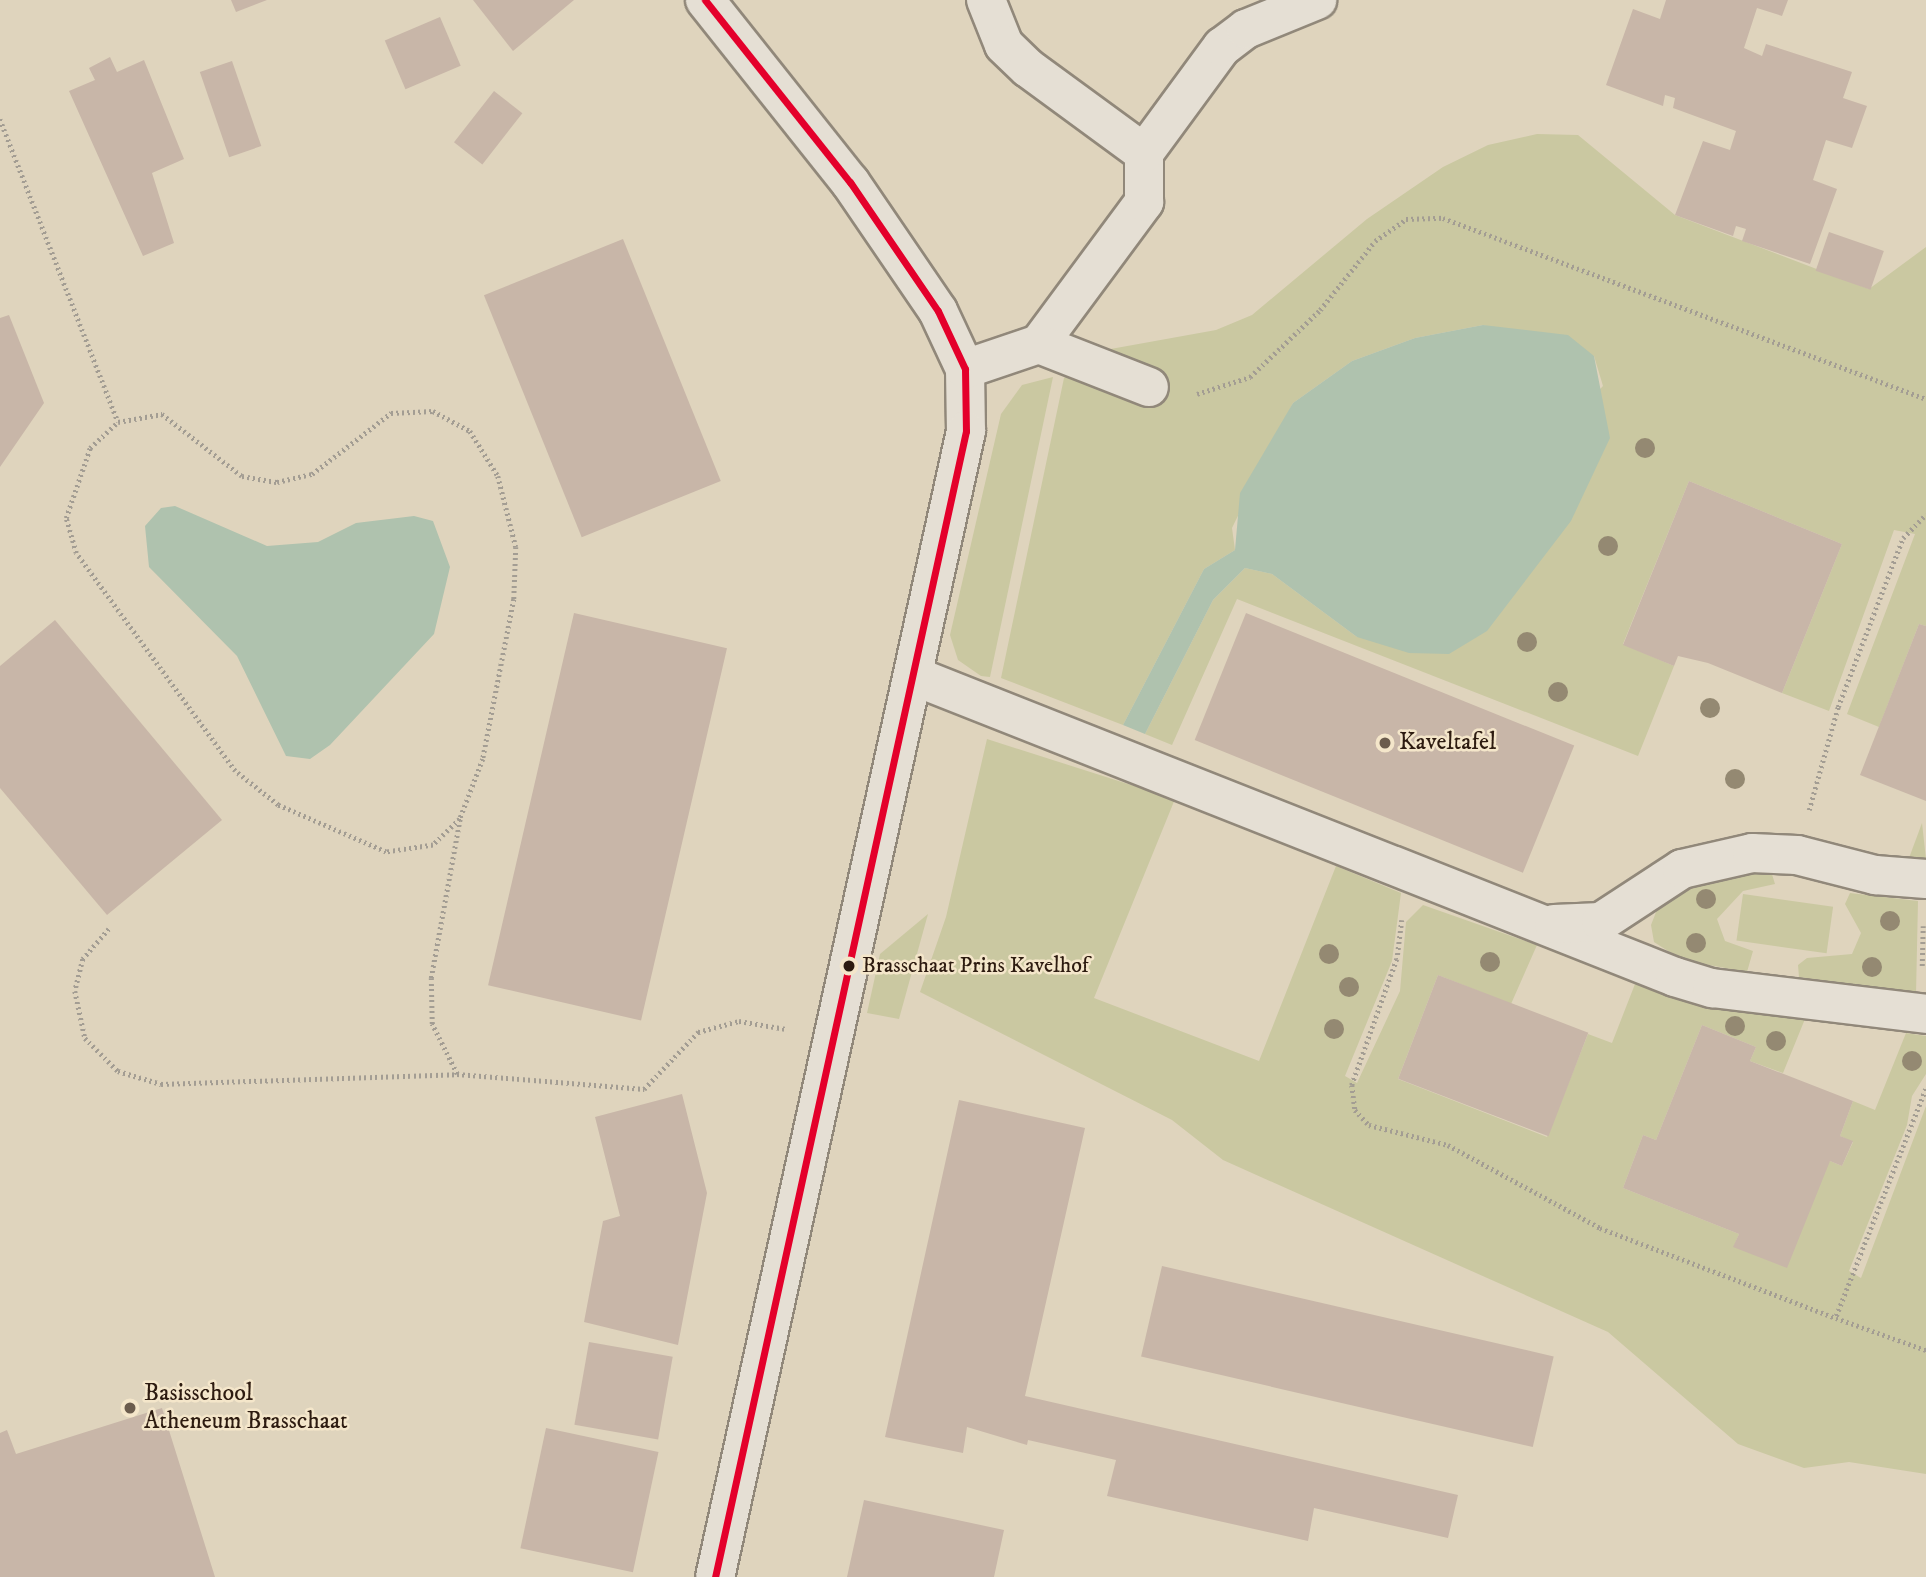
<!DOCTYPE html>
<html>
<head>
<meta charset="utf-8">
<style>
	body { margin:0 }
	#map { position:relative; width:1926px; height:1577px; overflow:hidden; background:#dfd4bd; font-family:"IM FELL DW Pica",serif }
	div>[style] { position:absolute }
	.green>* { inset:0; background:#cac8a1; transform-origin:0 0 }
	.water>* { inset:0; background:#afc2ae }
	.building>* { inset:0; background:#c8b6a8; transform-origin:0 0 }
	.path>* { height:4.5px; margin-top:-2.25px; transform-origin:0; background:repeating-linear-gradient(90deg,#a39d93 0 2px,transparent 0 5.5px) }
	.roads { filter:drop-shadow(2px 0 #91887a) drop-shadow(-2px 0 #91887a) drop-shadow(0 2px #91887a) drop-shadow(0 -2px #91887a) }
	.minor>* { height:38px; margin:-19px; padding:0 19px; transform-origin:19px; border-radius:19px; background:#e5dfd4 }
	.bus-1>* { height:7px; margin:-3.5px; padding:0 3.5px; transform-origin:3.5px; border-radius:3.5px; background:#e4002b }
	.trees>* { width:20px; height:20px; margin:-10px; border-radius:50%; background:#948972 }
	.dots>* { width:19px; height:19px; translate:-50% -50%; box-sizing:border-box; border:4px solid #f4e6ca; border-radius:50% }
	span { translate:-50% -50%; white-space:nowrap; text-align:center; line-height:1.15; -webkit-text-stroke:5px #f4e6ca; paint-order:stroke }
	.bus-label { font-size:22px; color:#2d1b10 }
	.left { translate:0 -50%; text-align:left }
	.poi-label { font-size:24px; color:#2d1b10 }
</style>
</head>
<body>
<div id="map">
	<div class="green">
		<i style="clip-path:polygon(1537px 134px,1578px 135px,1675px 215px,1869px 289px,1926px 247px,1926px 626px,1919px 624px,1879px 727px,1847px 714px,1915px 534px,1894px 530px,1829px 711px,1782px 693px,1842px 544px,1689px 481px,1623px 644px,1674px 666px,1638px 756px,1237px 599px,1172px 745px,1145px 734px,1213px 600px,1245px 568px,1272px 574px,1357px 637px,1603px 386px,1594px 356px,1483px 325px,1415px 338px,1352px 361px,1293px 403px,1232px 528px,1235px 550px,1204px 569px,1123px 725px,1001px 678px,1064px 378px,1094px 352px,1216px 330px,1252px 315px,1367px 219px,1443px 167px,1488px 145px)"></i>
		<i style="clip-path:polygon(1053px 377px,990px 677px,981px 676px,958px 660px,950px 635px,1001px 414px,1022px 385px)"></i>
		<i style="clip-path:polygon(987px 739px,1175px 799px,1094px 998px,1259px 1061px,1336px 866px,1401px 893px,1392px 961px,1345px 1076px,1357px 1083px,1400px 991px,1406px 922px,1423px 905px,1537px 945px,1511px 1004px,1438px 975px,1398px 1079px,1547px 1137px,1588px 1034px,1612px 1043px,1635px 984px,1701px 1005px,1805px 1019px,1783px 1073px,1750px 1061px,1756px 1047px,1702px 1025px,1656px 1140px,1643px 1135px,1623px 1188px,1739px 1234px,1734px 1246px,1830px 1161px,1842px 1166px,1853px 1142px,1840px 1136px,1853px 1101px,1875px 1110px,1906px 1033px,1926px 1036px,1926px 1074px,1912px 1096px,1907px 1125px,1849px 1271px,1861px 1278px,1926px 1106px,1926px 1474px,1849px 1462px,1804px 1468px,1738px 1444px,1608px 1332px,1223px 1160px,1172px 1120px,920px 992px,946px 917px)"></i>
		<i style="clip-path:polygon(1922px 823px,1926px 859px,1909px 858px)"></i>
		<i style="clip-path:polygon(1749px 871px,1771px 871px,1775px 884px,1743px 891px,1717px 919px,1725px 941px,1753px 951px,1747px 972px,1682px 960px,1654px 942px,1651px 925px,1658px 907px,1684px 889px)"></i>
		<i style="clip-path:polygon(1850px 893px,1918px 901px,1916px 994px,1799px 977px,1798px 965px,1807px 958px,1852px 954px,1861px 933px,1845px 904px)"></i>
		<i style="left:1743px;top:894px;width:91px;height:47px;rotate:8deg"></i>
		<i style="clip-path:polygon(928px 914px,899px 1019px,867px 1013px,880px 954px)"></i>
	</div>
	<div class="water">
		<i style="clip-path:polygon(1483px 325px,1568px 335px,1594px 356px,1610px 438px,1571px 521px,1487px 631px,1449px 654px,1409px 653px,1357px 637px,1272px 574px,1245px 568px,1213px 600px,1145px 734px,1123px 725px,1204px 569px,1235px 550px,1240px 493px,1293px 403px,1352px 361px,1415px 338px)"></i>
		<i style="clip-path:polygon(175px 506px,267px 546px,318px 542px,356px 523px,414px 516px,433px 521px,450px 567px,434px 634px,330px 745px,310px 759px,286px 756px,237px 656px,149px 567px,145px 526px,161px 508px)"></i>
	</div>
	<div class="building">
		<i style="clip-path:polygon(231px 0,267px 0,236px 12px)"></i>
		<i style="clip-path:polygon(473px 0,574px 0,513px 51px)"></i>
		<i style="clip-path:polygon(1666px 0,1788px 0,1782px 16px,1757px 8px,1744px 48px,1762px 56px,1766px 44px,1852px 72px,1843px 98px,1867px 106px,1852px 148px,1826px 140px,1813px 180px,1837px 189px,1810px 264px,1742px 241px,1746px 229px,1736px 226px,1733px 236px,1675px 215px,1703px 141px,1730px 150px,1736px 131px,1673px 108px,1675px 98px,1665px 95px,1663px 106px,1606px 85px,1633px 9px,1660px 19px)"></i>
		<i style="left:440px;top:17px;width:53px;height:60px;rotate:67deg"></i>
		<i style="clip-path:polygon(110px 57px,117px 72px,144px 60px,184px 159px,152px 173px,174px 243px,143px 256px,69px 91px,95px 80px,89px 68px)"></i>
		<i style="left:232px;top:61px;width:90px;height:34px;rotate:71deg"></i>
		<i style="left:494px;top:91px;width:36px;height:65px;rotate:38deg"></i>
		<i style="left:1829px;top:232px;width:58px;height:41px;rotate:19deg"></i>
		<i style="left:623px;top:239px;width:261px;height:150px;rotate:68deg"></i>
		<i style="clip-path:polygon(9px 315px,44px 403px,0 467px,0 318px)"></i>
		<i style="clip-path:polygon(1689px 481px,1842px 544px,1782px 693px,1708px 663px,1678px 656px,1674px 666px,1623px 645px)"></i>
		<i style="left:574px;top:613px;width:157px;height:382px;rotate:13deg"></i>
		<i style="left:1246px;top:613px;width:354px;height:137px;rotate:22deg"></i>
		<i style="clip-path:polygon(55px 620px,222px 820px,107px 915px,0 788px,0 666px)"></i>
		<i style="clip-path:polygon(1919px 624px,1926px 626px,1926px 801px,1860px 775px)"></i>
		<i style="left:1438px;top:975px;width:161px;height:111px;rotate:21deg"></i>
		<i style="clip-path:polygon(1702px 1025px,1756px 1047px,1750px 1061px,1853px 1101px,1840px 1136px,1853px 1141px,1842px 1166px,1830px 1161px,1787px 1268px,1733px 1247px,1739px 1234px,1623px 1188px,1643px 1135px,1656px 1140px)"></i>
		<i style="clip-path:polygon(682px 1094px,707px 1193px,678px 1345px,584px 1322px,603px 1221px,620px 1216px,595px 1117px)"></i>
		<i style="clip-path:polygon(959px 1100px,1085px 1128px,1025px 1396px,1458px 1495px,1448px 1538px,1314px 1508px,1308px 1541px,1107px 1496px,1116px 1460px,1028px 1440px,1027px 1445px,967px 1427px,963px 1453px,885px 1437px)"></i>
		<i style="left:1162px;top:1266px;width:402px;height:93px;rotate:13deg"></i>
		<i style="left:589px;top:1342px;width:85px;height:84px;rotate:10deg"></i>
		<i style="clip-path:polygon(162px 1408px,215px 1577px,0 1577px,0 1433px,7px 1430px,16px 1454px)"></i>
		<i style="left:546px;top:1428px;width:115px;height:123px;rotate:12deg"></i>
		<i style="clip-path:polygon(864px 1500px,1004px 1530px,994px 1577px,847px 1577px)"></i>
	</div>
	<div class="path">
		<i style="left:0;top:119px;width:325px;rotate:68.7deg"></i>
		<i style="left:1197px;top:394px;width:56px;rotate:-17.8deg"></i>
		<i style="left:1250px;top:377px;width:97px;rotate:-43.7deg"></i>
		<i style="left:1320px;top:310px;width:88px;rotate:-51.4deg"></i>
		<i style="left:1375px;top:241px;width:38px;rotate:-35deg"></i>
		<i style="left:1406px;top:219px;width:37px;rotate:-2deg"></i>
		<i style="left:1443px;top:218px;width:516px;rotate:20.54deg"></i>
		<i style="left:433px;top:411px;width:42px;rotate:28.4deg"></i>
		<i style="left:470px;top:431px;width:53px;rotate:58.1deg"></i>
		<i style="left:498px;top:476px;width:73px;rotate:75.8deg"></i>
		<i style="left:516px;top:547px;width:52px;rotate:92.2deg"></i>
		<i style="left:514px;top:599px;width:163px;rotate:101deg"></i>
		<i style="left:483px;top:759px;width:64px;rotate:111deg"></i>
		<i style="left:460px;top:819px;width:37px;rotate:136deg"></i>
		<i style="left:433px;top:845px;width:48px;rotate:171.5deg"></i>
		<i style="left:386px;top:852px;width:118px;rotate:-156.5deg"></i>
		<i style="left:278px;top:805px;width:55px;rotate:-141.7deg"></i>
		<i style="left:235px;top:771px;width:270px;rotate:-126.1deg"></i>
		<i style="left:76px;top:553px;width:36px;rotate:-106deg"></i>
		<i style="left:66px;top:518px;width:74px;rotate:-71.1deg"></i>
		<i style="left:90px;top:448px;width:38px;rotate:-43deg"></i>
		<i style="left:118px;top:422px;width:45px;rotate:-10.3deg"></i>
		<i style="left:162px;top:414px;width:101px;rotate:37.8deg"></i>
		<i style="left:242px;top:476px;width:36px;rotate:10deg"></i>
		<i style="left:277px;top:482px;width:36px;rotate:-13deg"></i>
		<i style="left:312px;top:474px;width:100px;rotate:-37.7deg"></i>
		<i style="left:391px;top:413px;width:42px;rotate:-2.7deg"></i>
		<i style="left:1809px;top:810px;width:107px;rotate:-74.3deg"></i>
		<i style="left:1838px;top:707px;width:181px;rotate:-69deg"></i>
		<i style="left:1903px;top:538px;width:33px;rotate:-46deg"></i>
		<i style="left:1402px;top:920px;width:39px;rotate:97deg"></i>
		<i style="left:1397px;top:959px;width:134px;rotate:109.7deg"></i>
		<i style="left:1352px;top:1085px;width:25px;rotate:83deg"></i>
		<i style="left:1355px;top:1110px;width:21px;rotate:47deg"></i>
		<i style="left:1369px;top:1125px;width:81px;rotate:14.2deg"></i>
		<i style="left:1448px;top:1145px;width:173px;rotate:28.6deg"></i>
		<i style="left:1600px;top:1228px;width:253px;rotate:20.9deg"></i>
		<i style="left:109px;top:929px;width:40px;rotate:131deg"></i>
		<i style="left:83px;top:959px;width:33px;rotate:104deg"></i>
		<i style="left:75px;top:991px;width:48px;rotate:78deg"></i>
		<i style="left:85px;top:1038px;width:47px;rotate:45deg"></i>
		<i style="left:118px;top:1071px;width:45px;rotate:16.8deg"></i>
		<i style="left:161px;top:1084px;width:296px;rotate:-1.9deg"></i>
		<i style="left:457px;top:1074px;width:188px;rotate:4.6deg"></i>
		<i style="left:644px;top:1089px;width:79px;rotate:-46.5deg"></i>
		<i style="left:698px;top:1032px;width:42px;rotate:-15deg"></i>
		<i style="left:739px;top:1021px;width:48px;rotate:9.7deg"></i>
		<i style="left:1922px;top:966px;width:40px;rotate:-88.6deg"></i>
		<i style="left:457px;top:1074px;width:56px;rotate:-116.6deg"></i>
		<i style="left:432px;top:1024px;width:46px;rotate:-91.2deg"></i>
		<i style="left:431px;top:978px;width:162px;rotate:-79.7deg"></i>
		<i style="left:1926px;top:1089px;width:246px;rotate:111.5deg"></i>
		<i style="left:1836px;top:1318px;width:96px;rotate:19.6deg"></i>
	</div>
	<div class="roads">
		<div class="minor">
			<i style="left:705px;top:0;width:233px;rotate:51.5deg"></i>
			<i style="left:850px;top:182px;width:156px;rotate:55.7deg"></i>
			<i style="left:938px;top:311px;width:64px;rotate:65deg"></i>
			<i style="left:965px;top:369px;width:62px;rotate:89.1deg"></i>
			<i style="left:966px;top:431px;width:1173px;rotate:102.35deg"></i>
			<i style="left:986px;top:0;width:48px;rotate:68.2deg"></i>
			<i style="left:1004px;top:45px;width:33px;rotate:44deg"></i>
			<i style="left:1028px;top:68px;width:144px;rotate:36.2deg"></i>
			<i style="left:1039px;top:344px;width:177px;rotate:-53.5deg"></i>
			<i style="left:1144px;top:202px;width:49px;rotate:-90deg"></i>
			<i style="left:1144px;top:153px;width:132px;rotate:-53.7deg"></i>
			<i style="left:1222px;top:47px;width:30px;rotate:-37deg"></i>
			<i style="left:1246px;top:29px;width:77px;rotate:-22.2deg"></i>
			<i style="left:965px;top:369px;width:78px;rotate:-18.7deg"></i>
			<i style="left:1039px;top:344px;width:118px;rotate:21.4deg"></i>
			<i style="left:914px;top:676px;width:818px;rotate:21.58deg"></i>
			<i style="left:1675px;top:977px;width:39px;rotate:17deg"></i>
			<i style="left:1712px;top:988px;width:216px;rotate:6.9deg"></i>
			<i style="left:1554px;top:924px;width:47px;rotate:-2.4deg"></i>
			<i style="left:1601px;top:922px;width:97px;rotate:-33.2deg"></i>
			<i style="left:1682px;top:869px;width:72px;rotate:-12.9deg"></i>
			<i style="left:1752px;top:853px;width:45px;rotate:2.5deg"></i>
			<i style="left:1797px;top:855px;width:81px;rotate:14.4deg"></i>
			<i style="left:1875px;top:875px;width:51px;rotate:4.5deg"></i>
		</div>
	</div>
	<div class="bus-1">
		<i style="left:705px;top:0;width:233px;rotate:51.5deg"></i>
		<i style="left:850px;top:182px;width:156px;rotate:55.7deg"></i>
		<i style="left:938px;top:311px;width:64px;rotate:65deg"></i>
		<i style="left:965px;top:369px;width:62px;rotate:89.1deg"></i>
		<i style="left:966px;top:431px;width:1173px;rotate:102.35deg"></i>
	</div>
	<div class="trees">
		<i style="left:1645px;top:448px"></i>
		<i style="left:1608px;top:546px"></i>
		<i style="left:1527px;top:642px"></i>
		<i style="left:1558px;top:692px"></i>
		<i style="left:1710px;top:708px"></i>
		<i style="left:1735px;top:779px"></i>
		<i style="left:1706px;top:899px"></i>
		<i style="left:1890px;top:921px"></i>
		<i style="left:1696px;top:943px"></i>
		<i style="left:1329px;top:954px"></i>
		<i style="left:1490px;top:962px"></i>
		<i style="left:1872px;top:967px"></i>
		<i style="left:1349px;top:987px"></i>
		<i style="left:1735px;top:1026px"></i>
		<i style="left:1334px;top:1029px"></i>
		<i style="left:1776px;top:1041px"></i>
		<i style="left:1912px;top:1061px"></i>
	</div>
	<div class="dots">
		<i style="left:1385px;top:743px;background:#6b5c4d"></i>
		<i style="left:849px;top:966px;background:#2d1b10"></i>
		<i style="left:130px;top:1408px;background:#6b5c4d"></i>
	</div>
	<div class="bus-label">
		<span class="left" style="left:862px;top:966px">Brasschaat Prins Kavelhof</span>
	</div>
	<div class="poi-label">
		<span class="left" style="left:1399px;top:743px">Kaveltafel</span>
		<span class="left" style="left:144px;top:1408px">Basisschool<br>Atheneum Brasschaat</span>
	</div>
</div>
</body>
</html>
